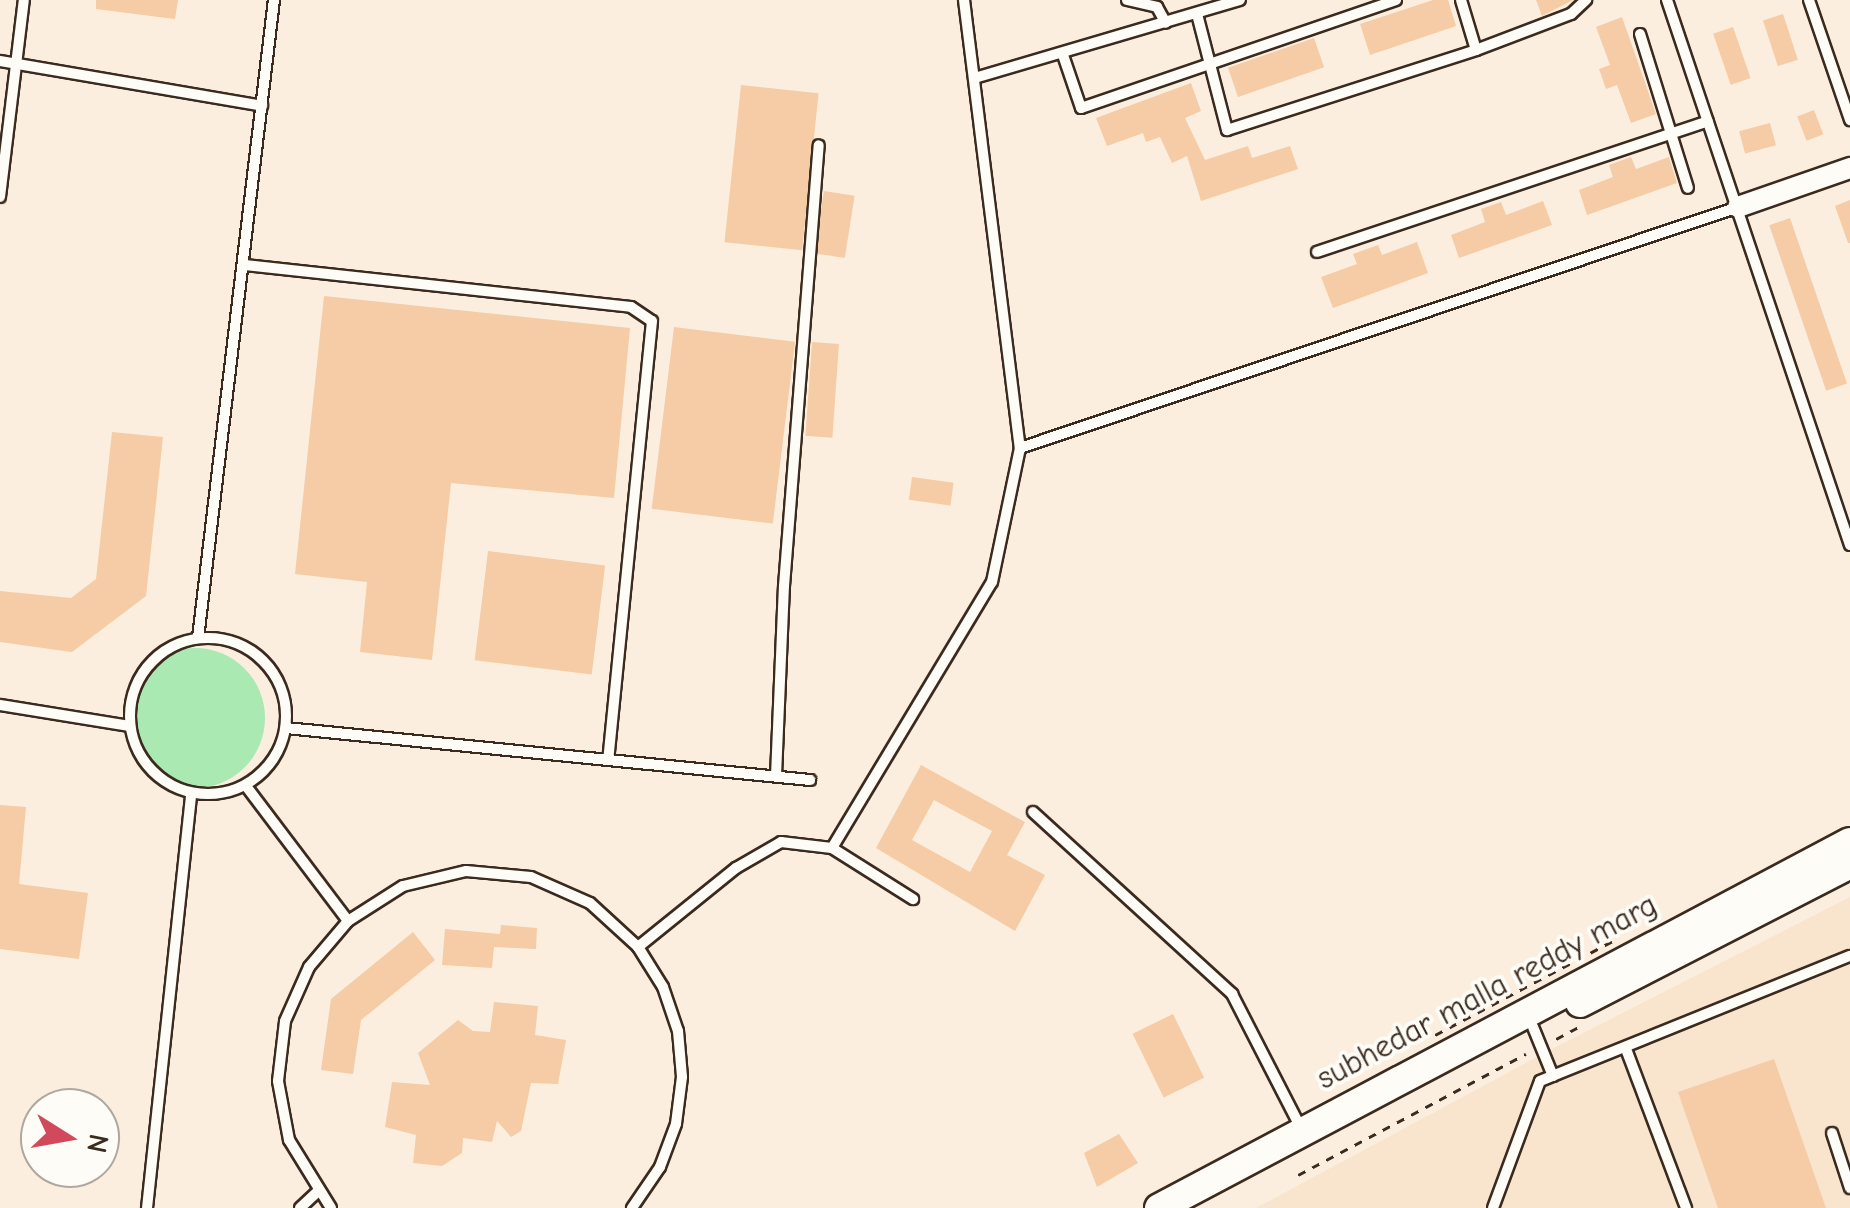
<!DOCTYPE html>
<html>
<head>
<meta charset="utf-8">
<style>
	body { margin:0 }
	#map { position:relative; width:1850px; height:1208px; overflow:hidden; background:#fbeede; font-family:"Comic Neue",sans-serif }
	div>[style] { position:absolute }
	.built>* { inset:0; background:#f9e4cd }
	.green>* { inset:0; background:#aae9b1 }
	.round { border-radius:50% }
	.building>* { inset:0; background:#f5cca5; transform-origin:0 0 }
	.path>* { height:2.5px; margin-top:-1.25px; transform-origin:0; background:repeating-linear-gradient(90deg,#3b2a1e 0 8px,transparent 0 16px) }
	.roads { filter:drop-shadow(2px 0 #3b2a1e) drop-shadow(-2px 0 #3b2a1e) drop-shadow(0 2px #3b2a1e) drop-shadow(0 -2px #3b2a1e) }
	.lane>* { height:10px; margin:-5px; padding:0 5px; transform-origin:5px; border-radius:5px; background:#fdfcf7 }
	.lane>.ring { margin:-5px; padding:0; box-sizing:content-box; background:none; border:10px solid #fdfcf7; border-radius:50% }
	.street>* { height:20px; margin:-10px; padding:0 10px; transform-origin:10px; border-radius:10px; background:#fdfcf7 }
	.secondary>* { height:28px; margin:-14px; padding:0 14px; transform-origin:14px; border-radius:14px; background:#fdfcf7 }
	span { translate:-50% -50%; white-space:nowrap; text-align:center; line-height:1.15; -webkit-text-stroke:8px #fdfcf7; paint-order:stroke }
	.street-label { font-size:32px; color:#3b2a1e }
	.north { position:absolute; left:20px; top:1088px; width:100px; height:100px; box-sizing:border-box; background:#fdfcf7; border:2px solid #afa8a0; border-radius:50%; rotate:101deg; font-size:28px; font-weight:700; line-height:40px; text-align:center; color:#3b2a1e }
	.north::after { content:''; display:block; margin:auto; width:35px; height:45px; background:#d1495b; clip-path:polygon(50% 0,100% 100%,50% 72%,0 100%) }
</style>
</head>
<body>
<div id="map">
	<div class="built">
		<i style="clip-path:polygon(1850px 897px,1850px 1208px,1256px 1208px,1550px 1050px)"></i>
	</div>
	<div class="green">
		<i class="round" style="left:125px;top:648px;width:140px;height:140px"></i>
	</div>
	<div class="building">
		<i style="clip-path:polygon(96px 0,178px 0,175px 19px,96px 9px)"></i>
		<i style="clip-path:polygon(1433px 0,1448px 0,1456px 26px,1370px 55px,1360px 24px)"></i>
		<i style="clip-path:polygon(1536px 0,1573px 0,1542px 16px)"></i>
		<i style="left:1783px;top:14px;width:48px;height:21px;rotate:72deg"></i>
		<i style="clip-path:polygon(1622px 17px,1656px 114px,1631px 123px,1617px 85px,1606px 89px,1599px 69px,1610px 65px,1596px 27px)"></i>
		<i style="left:1733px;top:27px;width:54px;height:21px;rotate:71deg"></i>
		<i style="left:1314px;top:38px;width:31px;height:91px;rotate:71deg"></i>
		<i style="clip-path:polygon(1191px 83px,1201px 111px,1185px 118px,1205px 160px,1248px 146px,1252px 158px,1290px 146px,1298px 169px,1201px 201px,1187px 156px,1172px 163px,1160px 137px,1146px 142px,1143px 133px,1107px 146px,1096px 118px)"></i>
		<i style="left:741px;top:85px;width:78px;height:158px;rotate:6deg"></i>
		<i style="left:1814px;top:110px;width:26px;height:18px;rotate:69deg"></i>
		<i style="left:1770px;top:123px;width:23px;height:32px;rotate:75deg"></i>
		<i style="clip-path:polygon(1631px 157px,1636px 169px,1669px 157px,1677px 183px,1587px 215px,1579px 190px,1613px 177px,1609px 165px)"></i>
		<i style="left:824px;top:191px;width:31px;height:63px;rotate:9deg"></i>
		<i style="clip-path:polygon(1850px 200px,1850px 243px,1848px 243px,1835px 206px)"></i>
		<i style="clip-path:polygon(1543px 201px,1552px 225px,1459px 258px,1451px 235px,1485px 222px,1481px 209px,1501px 202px,1506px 215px)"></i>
		<i style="left:1790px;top:218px;width:175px;height:22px;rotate:71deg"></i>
		<i style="clip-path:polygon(1417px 242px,1428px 273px,1333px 308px,1321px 277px,1357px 264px,1353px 254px,1378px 245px,1382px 255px)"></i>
		<i style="clip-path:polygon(324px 296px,630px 328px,614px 498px,451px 483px,432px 660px,360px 652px,367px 582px,295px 574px)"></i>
		<i style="left:674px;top:327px;width:122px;height:183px;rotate:7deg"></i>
		<i style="left:812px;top:342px;width:27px;height:94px;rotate:4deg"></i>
		<i style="clip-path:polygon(112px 432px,163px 437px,146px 596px,72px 652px,0 642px,0 591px,71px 598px,96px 579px)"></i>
		<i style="left:912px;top:477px;width:42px;height:23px;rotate:8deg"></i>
		<i style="left:488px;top:551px;width:118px;height:110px;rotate:7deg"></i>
		<i style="clip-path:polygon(evenodd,921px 765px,1025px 822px,1007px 855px,1045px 875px,1015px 931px,876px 848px,921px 765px,934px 800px,992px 831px,970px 872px,912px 840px,934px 800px)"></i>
		<i style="clip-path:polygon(0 805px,26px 807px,19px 884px,88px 893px,79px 959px,0 949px)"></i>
		<i style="clip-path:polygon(501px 925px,537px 928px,536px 949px,494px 947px,492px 968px,442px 965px,445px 929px,500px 934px)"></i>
		<i style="clip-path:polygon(413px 932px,435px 960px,361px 1020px,353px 1074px,321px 1070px,331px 999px)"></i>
		<i style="clip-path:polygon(494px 1002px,538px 1006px,535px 1035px,566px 1040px,558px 1084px,531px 1083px,521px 1131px,511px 1137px,497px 1121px,492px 1142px,463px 1138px,462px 1153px,442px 1166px,413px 1163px,416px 1135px,385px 1127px,392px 1082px,430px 1085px,418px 1053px,458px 1020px,473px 1031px,490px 1032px)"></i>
		<i style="left:1173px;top:1014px;width:71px;height:45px;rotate:64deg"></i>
		<i style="clip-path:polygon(1774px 1059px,1826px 1208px,1718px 1208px,1678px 1092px)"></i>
		<i style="clip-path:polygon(1119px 1134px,1138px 1163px,1097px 1187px,1084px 1153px)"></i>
	</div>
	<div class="path">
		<i style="left:1435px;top:1035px;width:207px;rotate:-27.9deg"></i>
		<i style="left:1556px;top:1039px;width:27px;rotate:-28deg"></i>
		<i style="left:1298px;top:1175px;width:258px;rotate:-28deg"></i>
	</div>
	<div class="roads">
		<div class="lane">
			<i style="left:964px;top:0;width:451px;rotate:82.9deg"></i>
			<i style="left:1020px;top:448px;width:757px;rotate:-18.55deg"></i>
			<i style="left:1127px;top:0;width:31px;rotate:13deg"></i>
			<i style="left:1157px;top:7px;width:18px;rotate:61deg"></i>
			<i style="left:1667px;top:0;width:575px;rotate:71.44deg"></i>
			<i style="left:1809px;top:0;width:127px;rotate:71.1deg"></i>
			<i style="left:1197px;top:14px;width:120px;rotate:75.5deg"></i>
			<i style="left:1227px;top:130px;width:262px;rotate:-17.8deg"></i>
			<i style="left:1476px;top:50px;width:52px;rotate:-106.7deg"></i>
			<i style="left:1640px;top:34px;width:161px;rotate:72.7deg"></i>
			<i style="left:1476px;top:50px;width:102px;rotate:-20.8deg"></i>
			<i style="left:1571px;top:14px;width:21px;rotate:-43deg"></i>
			<i style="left:1063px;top:55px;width:56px;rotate:71.2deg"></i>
			<i style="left:1081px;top:108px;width:333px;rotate:-18.9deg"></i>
			<i style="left:0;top:61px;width:266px;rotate:9.7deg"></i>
			<i style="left:978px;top:77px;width:273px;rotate:-16.4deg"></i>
			<i style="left:0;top:197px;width:198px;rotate:-83.1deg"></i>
			<i style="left:1317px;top:252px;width:412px;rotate:-18.5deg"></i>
			<i style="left:245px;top:265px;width:388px;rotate:6.2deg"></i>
			<i style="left:631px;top:307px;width:25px;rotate:34deg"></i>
			<i style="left:652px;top:321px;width:441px;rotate:95.7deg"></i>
			<i class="ring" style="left:130px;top:638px;width:146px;height:146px"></i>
			<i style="left:198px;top:638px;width:643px;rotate:-83.21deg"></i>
			<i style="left:0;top:705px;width:131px;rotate:9.2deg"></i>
			<i style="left:286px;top:728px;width:527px;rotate:5.67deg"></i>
			<i style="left:776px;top:776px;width:190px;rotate:-87.6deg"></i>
			<i style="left:784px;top:586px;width:442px;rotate:-85.5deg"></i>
			<i style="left:246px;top:786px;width:169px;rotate:52.9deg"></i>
			<i style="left:1033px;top:812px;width:270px;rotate:42.4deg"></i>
			<i style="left:1232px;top:994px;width:151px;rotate:62.8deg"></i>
			<i style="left:832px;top:848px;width:310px;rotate:-59deg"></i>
			<i style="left:992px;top:582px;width:137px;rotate:-78.2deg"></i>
			<i style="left:638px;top:947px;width:126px;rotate:-38.9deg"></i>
			<i style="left:736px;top:868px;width:52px;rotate:-30deg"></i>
			<i style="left:781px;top:842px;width:51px;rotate:6.7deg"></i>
			<i style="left:832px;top:848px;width:96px;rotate:32.2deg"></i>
			<i style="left:1533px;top:1027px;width:53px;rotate:67.8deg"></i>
			<i style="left:1626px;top:1049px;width:170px;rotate:69.3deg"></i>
			<i style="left:1832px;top:1133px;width:58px;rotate:71.9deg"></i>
			<i style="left:147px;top:1208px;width:416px;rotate:-83.9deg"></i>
			<i style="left:300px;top:1208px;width:22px;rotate:-43deg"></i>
			<i style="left:331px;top:1208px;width:80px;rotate:-121.7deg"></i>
			<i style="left:289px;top:1140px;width:60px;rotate:-100.6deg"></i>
			<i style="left:278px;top:1081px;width:60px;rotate:-83.3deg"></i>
			<i style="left:285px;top:1021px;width:59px;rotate:-66deg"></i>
			<i style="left:309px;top:967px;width:60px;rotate:-49.7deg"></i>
			<i style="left:348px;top:921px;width:65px;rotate:-32.5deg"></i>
			<i style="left:403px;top:886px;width:65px;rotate:-13.4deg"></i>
			<i style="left:466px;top:871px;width:65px;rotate:5.3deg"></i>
			<i style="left:531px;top:877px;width:64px;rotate:23.8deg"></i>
			<i style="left:590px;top:903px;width:65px;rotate:42.5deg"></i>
			<i style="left:638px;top:947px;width:47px;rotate:58deg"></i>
			<i style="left:663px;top:987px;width:46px;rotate:71.2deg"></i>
			<i style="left:678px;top:1031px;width:46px;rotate:85deg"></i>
			<i style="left:682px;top:1077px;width:47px;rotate:97.3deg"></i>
			<i style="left:676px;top:1124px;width:46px;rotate:110.4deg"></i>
			<i style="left:660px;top:1167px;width:50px;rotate:124.3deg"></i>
			<i style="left:1493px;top:1208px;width:135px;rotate:-69.7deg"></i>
			<i style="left:1540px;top:1081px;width:334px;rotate:-22deg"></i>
		</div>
		<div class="street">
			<i style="left:1738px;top:207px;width:119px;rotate:-19.2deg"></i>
		</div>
		<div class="secondary">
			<i style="left:1580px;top:1003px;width:304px;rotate:-27.2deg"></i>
			<i style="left:1159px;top:1208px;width:782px;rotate:-27.91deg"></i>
		</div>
	</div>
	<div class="street-label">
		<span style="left:1487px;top:992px;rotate:-28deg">subhedar malla reddy marg</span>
	</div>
	<div class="north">N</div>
</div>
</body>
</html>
